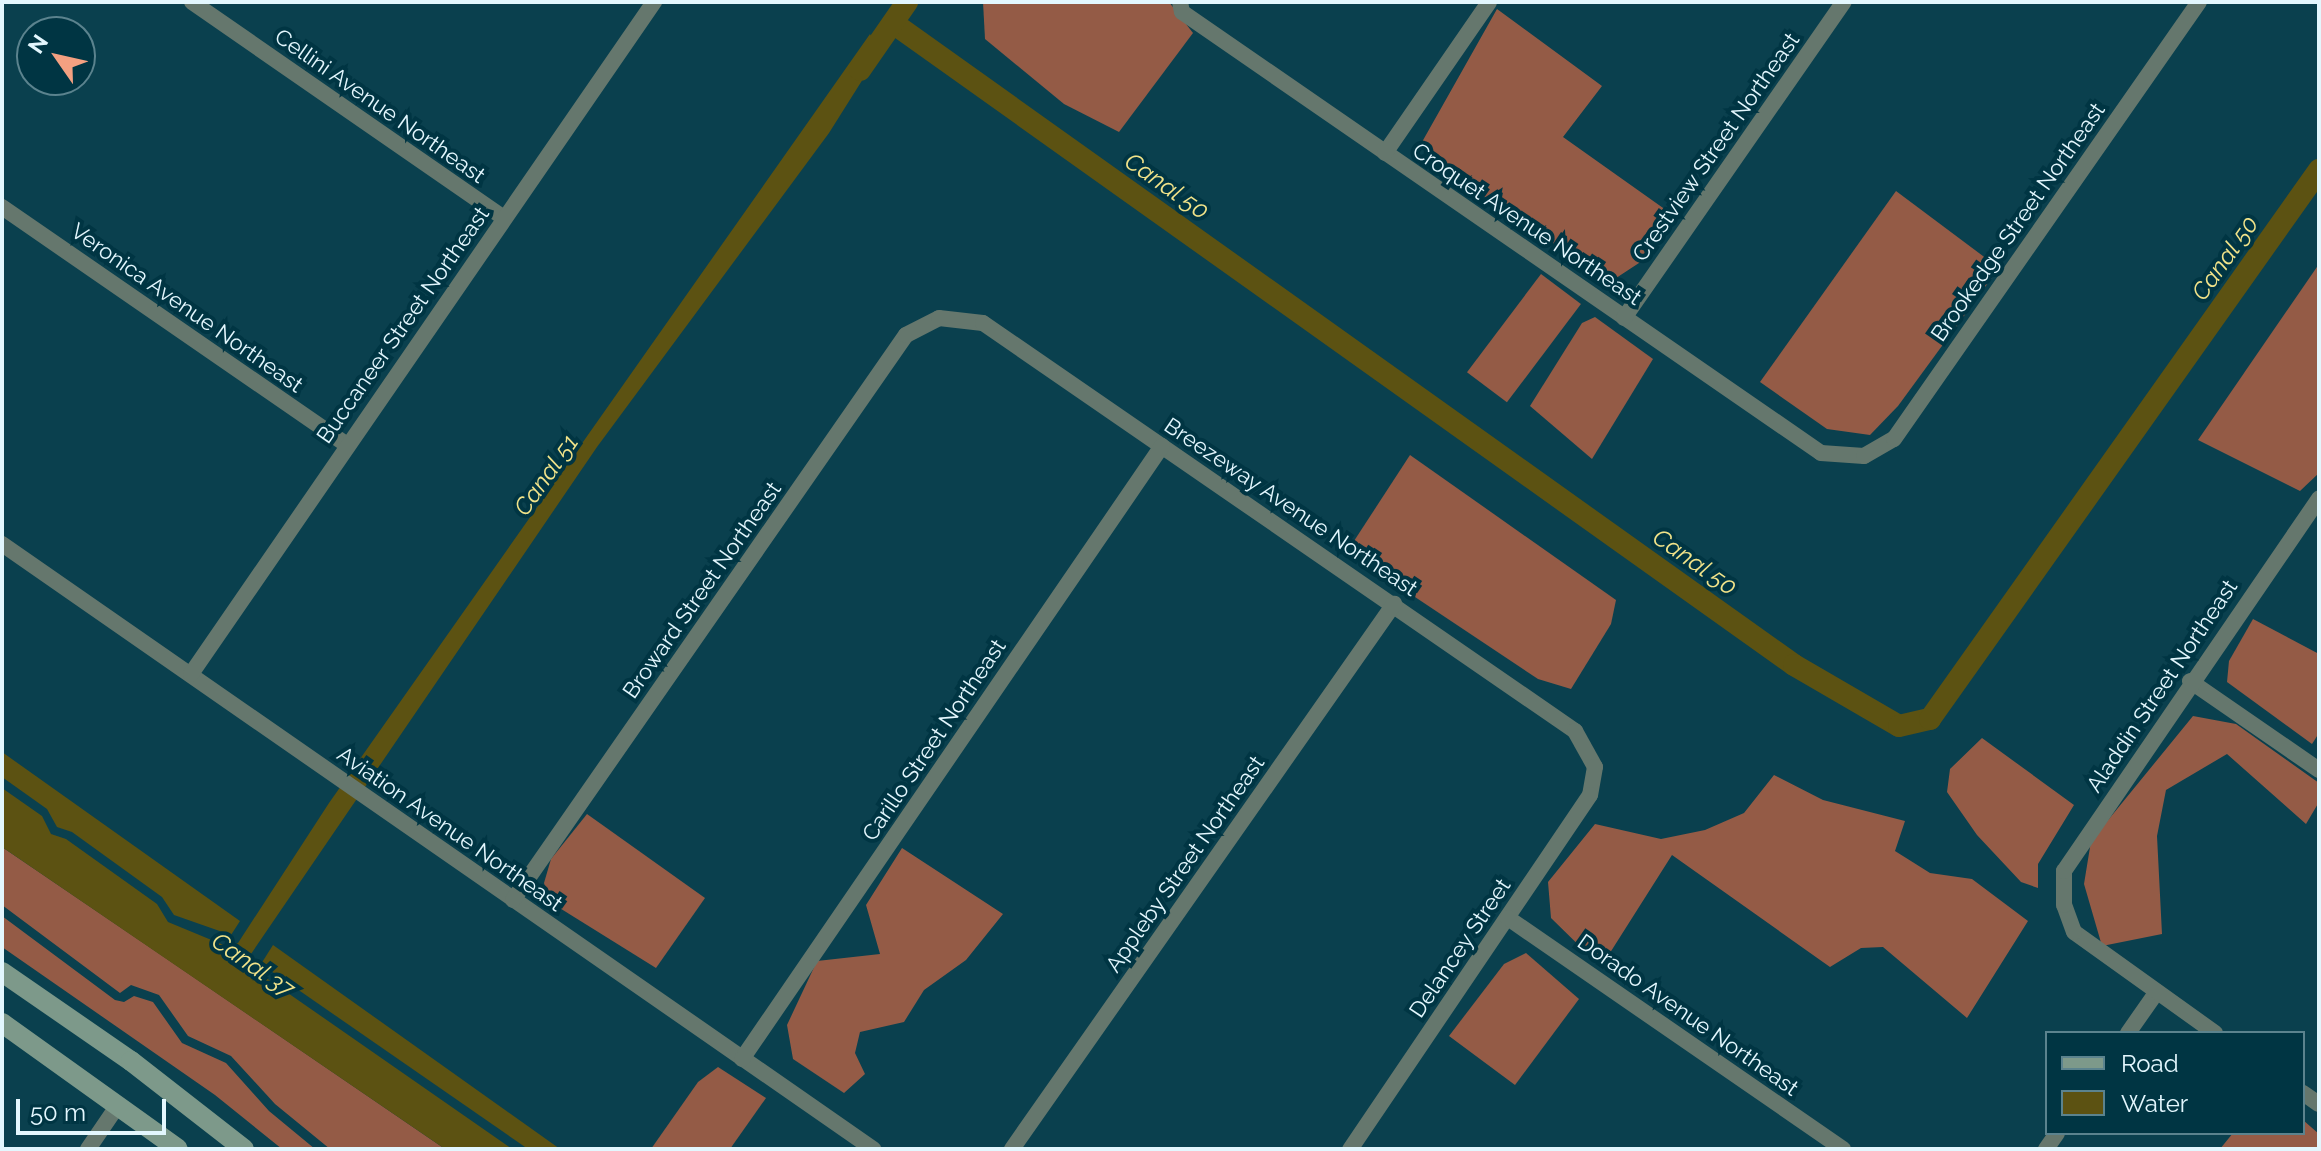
<!DOCTYPE html>
<html>
<head>
<meta charset="utf-8">
<style>
	body { margin:0 }
	#map { position:relative; width:2321px; height:1151px; overflow:hidden; background:#0a404e; font-family:Raleway,sans-serif }
	div>[style] { position:absolute }
	.forest>* { inset:0; background:#945b46; transform-origin:0 0 }
	.water>* { inset:0; background:#5c5212 }
	.canal>* { height:22px; margin:-11px; padding:0 11px; transform-origin:11px; border-radius:11px; background:#5c5212 }
	.minor>* { height:16px; margin:-8px; padding:0 8px; transform-origin:8px; border-radius:8px; background:#65776d }
	.secondary>* { height:20px; margin:-10px; padding:0 10px; transform-origin:10px; border-radius:10px; background:#7d998a }
	span { translate:-50% -50%; white-space:nowrap; text-align:center; line-height:1.15; -webkit-text-stroke:8px #003543; paint-order:stroke }
	.street-label { font-size:22px; color:#e3f7fe }
	.water-label { font-size:24px; color:#f2e48a; font-style:italic }
	.frame { position:absolute; inset:0; border:4px solid #e3f7fe; pointer-events:none }
	.legend { position:absolute; left:2045px; top:1031px; width:260px; height:104px; box-sizing:border-box; background:#003543; border:2px solid #5b838e; margin:0; padding:10px 14px; list-style:none; font-size:24px; color:#e3f7fe }
	.legend li { display:flex; align-items:center; gap:16px; height:40px }
	.legend b { width:40px; border:2px solid #5b838e }
	.north { position:absolute; left:16px; top:16px; width:80px; height:80px; box-sizing:border-box; background:#003543; border:2px solid #5b838e; border-radius:50%; rotate:304deg; font-size:22px; font-weight:700; line-height:32px; text-align:center; color:#e3f7fe }
	.north::after { content:''; display:block; margin:auto; width:28px; height:36px; background:#f3a081; clip-path:polygon(50% 0,100% 100%,50% 72%,0 100%) }
	.scale { position:absolute; left:16px; top:1099px; width:150px; height:36px; box-sizing:border-box; border:4px solid #e3f7fe; border-top:0; padding-left:10px; font-size:24px; line-height:28px; white-space:nowrap; color:#e3f7fe; -webkit-text-stroke:6px #003543; paint-order:stroke }
</style>
</head>
<body>
<div id="map">
	<div class="forest">
		<i style="clip-path:polygon(983px 2px,1169px 2px,1193px 33px,1119px 132px,1064px 104px,985px 39px)"></i>
		<i style="clip-path:polygon(1497px 9px,1602px 86px,1563px 137px,1673px 215px,1639px 263px,1610px 282px,1428px 158px,1422px 142px)"></i>
		<i style="clip-path:polygon(1896px 191px,1999px 268px,1898px 406px,1870px 435px,1827px 429px,1760px 382px)"></i>
		<i style="clip-path:polygon(2319px 264px,2319px 473px,2300px 491px,2198px 440px)"></i>
		<i style="left:1541px;top:274px;width:50px;height:123px;rotate:37deg"></i>
		<i style="clip-path:polygon(1595px 317px,1653px 359px,1592px 459px,1530px 406px,1582px 323px)"></i>
		<i style="clip-path:polygon(1410px 455px,1616px 600px,1611px 624px,1571px 689px,1538px 679px,1370px 567px,1354px 541px)"></i>
		<i style="clip-path:polygon(2253px 619px,2319px 654px,2319px 733px,2312px 744px,2227px 682px,2229px 661px)"></i>
		<i style="clip-path:polygon(2193px 716px,2236px 724px,2319px 783px,2319px 802px,2306px 824px,2227px 754px,2166px 790px,2157px 836px,2162px 934px,2102px 946px,2084px 884px,2091px 841px)"></i>
		<i style="clip-path:polygon(1982px 738px,2074px 805px,2038px 864px,2038px 888px,2021px 882px,1977px 835px,1947px 792px,1950px 769px)"></i>
		<i style="clip-path:polygon(1774px 775px,1823px 800px,1905px 821px,1895px 851px,1930px 873px,1972px 879px,2028px 921px,1967px 1018px,1883px 947px,1861px 948px,1830px 967px,1672px 855px,1601px 967px,1551px 918px,1548px 882px,1595px 824px,1661px 839px,1705px 830px,1744px 813px)"></i>
		<i style="clip-path:polygon(587px 814px,705px 898px,656px 968px,550px 902px,544px 883px,551px 859px)"></i>
		<i style="clip-path:polygon(2px 847px,158px 953px,445px 1149px,330px 1149px,275px 1104px,231px 1056px,188px 1036px,159px 995px,131px 985px,120px 993px,2px 905px)"></i>
		<i style="clip-path:polygon(902px 848px,1003px 914px,966px 960px,924px 990px,904px 1022px,860px 1032px,855px 1053px,865px 1074px,844px 1093px,793px 1059px,787px 1025px,817px 961px,880px 954px,866px 905px)"></i>
		<i style="clip-path:polygon(2px 916px,115px 1000px,124px 1002px,134px 996px,153px 1002px,182px 1043px,226px 1063px,269px 1111px,315px 1149px,282px 1149px,215px 1095px,2px 947px)"></i>
		<i style="clip-path:polygon(1526px 953px,1579px 999px,1515px 1085px,1449px 1036px,1504px 964px)"></i>
		<i style="clip-path:polygon(718px 1067px,766px 1098px,730px 1149px,651px 1149px,698px 1082px)"></i>
		<i style="clip-path:polygon(2303px 1120px,2319px 1134px,2319px 1149px,2220px 1149px,2233px 1133px,2303px 1133px)"></i>
	</div>
	<div class="water">
		<i style="clip-path:polygon(870px 34px,880px 52px,829px 133px,597px 447px,251px 954px,252px 968px,512px 1149px,445px 1149px,2px 847px,2px 788px,42px 816px,51px 834px,66px 839px,157px 904px,168px 922px,226px 946px,238px 943px,329px 803px)"></i>
		<i style="clip-path:polygon(2px 752px,240px 921px,231px 935px,174px 915px,162px 897px,72px 832px,57px 827px,47px 809px,2px 777px)"></i>
		<i style="clip-path:polygon(273px 945px,560px 1149px,528px 1149px,261px 964px)"></i>
	</div>
	<div class="canal">
		<i style="left:893px;top:23px;width:1106px;rotate:35.47deg"></i>
		<i style="left:1794px;top:665px;width:121px;rotate:30.2deg"></i>
		<i style="left:1899px;top:726px;width:32px;rotate:-13deg"></i>
		<i style="left:1930px;top:719px;width:673px;rotate:-54.68deg"></i>
		<i style="left:860px;top:70px;width:83px;rotate:-55.3deg"></i>
	</div>
	<div class="minor">
		<i style="left:192px;top:2px;width:379px;rotate:34.7deg"></i>
		<i style="left:1180px;top:2px;width:10px;rotate:79deg"></i>
		<i style="left:1182px;top:12px;width:776px;rotate:34.61deg"></i>
		<i style="left:1821px;top:453px;width:43px;rotate:4deg"></i>
		<i style="left:1864px;top:456px;width:34px;rotate:-30deg"></i>
		<i style="left:1894px;top:439px;width:533px;rotate:-55.09deg"></i>
		<i style="left:1385px;top:153px;width:183px;rotate:-55.4deg"></i>
		<i style="left:2px;top:207px;width:419px;rotate:34.6deg"></i>
		<i style="left:1624px;top:318px;width:385px;rotate:-55.2deg"></i>
		<i style="left:2px;top:544px;width:1061px;rotate:34.78deg"></i>
		<i style="left:191px;top:674px;width:816px;rotate:-55.43deg"></i>
		<i style="left:2190px;top:681px;width:157px;rotate:34.6deg"></i>
		<i style="left:513px;top:900px;width:688px;rotate:-55.18deg"></i>
		<i style="left:906px;top:335px;width:37px;rotate:-27deg"></i>
		<i style="left:939px;top:318px;width:44px;rotate:6.5deg"></i>
		<i style="left:983px;top:323px;width:719px;rotate:34.57deg"></i>
		<i style="left:1575px;top:731px;width:41px;rotate:60.9deg"></i>
		<i style="left:1595px;top:767px;width:28px;rotate:100deg"></i>
		<i style="left:1590px;top:795px;width:428px;rotate:124.1deg"></i>
		<i style="left:1508px;top:918px;width:407px;rotate:34.6deg"></i>
		<i style="left:2128px;top:1033px;width:49px;rotate:-55deg"></i>
		<i style="left:2215px;top:1033px;width:173px;rotate:-144.4deg"></i>
		<i style="left:2074px;top:932px;width:29px;rotate:-110deg"></i>
		<i style="left:2064px;top:905px;width:34px;rotate:-90deg"></i>
		<i style="left:2064px;top:871px;width:452px;rotate:-55.6deg"></i>
		<i style="left:742px;top:1059px;width:743px;rotate:-55.58deg"></i>
		<i style="left:2303px;top:1093px;width:19px;rotate:35deg"></i>
		<i style="left:88px;top:1149px;width:53px;rotate:-55.7deg"></i>
		<i style="left:1012px;top:1149px;width:666px;rotate:-54.97deg"></i>
		<i style="left:2046px;top:1149px;width:19px;rotate:-55deg"></i>
	</div>
	<div class="secondary">
		<i style="left:2px;top:972px;width:157px;rotate:34.6deg"></i>
		<i style="left:131px;top:1061px;width:143px;rotate:37.9deg"></i>
		<i style="left:2px;top:1023px;width:216px;rotate:35.6deg"></i>
	</div>
	<div class="street-label">
		<span style="left:380px;top:106px;rotate:35deg">Cellini Avenue Northeast</span>
		<span style="left:1716px;top:147px;rotate:-55deg">Crestview Street Northeast</span>
		<span style="left:2018px;top:222px;rotate:-55deg">Brookedge Street Northeast</span>
		<span style="left:1527px;top:224px;rotate:34deg">Croquet Avenue Northeast</span>
		<span style="left:187px;top:308px;rotate:35deg">Veronica Avenue Northeast</span>
		<span style="left:403px;top:325px;rotate:-55deg">Buccaneer Street Northeast</span>
		<span style="left:1291px;top:507px;rotate:34deg">Breezeway Avenue Northeast</span>
		<span style="left:702px;top:590px;rotate:-55deg">Broward Street Northeast</span>
		<span style="left:2162px;top:686px;rotate:-56deg">Aladdin Street Northeast</span>
		<span style="left:934px;top:740px;rotate:-56deg">Carillo Street Northeast</span>
		<span style="left:450px;top:829px;rotate:35deg">Aviation Avenue Northeast</span>
		<span style="left:1185px;top:864px;rotate:-55deg">Appleby Street Northeast</span>
		<span style="left:1460px;top:948px;rotate:-56deg">Delancey Street</span>
		<span style="left:1688px;top:1015px;rotate:35deg">Dorado Avenue Northeast</span>
	</div>
	<div class="water-label">
		<span style="left:1167px;top:186px;rotate:35deg">Canal 50</span>
		<span style="left:2225px;top:258px;rotate:-55deg">Canal 50</span>
		<span style="left:546px;top:475px;rotate:-55deg">Canal 51</span>
		<span style="left:1695px;top:562px;rotate:35deg">Canal 50</span>
		<span style="left:253px;top:965px;rotate:35deg">Canal 37</span>
	</div>
	<div class="frame"></div>
	<ul class="legend">
	<li><b style="height:10px;background:#7d998a"></b>Road</li>
	<li><b style="height:22px;background:#5c5212"></b>Water</li>
	</ul>
	<div class="north">N</div>
	<div class="scale">50 m</div>
</div>
</body>
</html>
